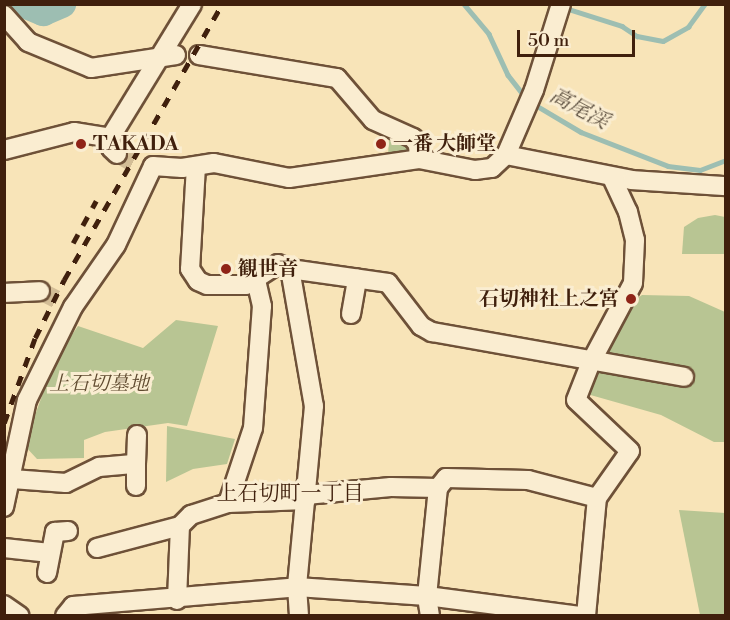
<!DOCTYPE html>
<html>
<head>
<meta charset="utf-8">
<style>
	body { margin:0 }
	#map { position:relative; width:730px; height:620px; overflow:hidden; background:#f8e4b8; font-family:"Libre Bodoni","Noto Serif JP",serif }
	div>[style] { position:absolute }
	.green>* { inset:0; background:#b8c593 }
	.stream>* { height:4.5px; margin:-2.25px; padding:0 2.25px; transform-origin:2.25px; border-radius:2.25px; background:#9dbeb2 }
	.river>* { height:28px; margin:-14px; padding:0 14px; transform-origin:14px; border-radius:14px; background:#9dbeb2 }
	.street-tunnel>* { height:18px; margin-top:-9px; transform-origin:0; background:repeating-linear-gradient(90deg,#d3bd96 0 18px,transparent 0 27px) }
	.roads { filter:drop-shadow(2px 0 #6e5138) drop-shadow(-2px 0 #6e5138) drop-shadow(0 2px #6e5138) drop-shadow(0 -2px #6e5138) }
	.street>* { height:18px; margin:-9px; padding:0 9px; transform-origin:9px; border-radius:9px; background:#faedd1 }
	.rail>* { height:4.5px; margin-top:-2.25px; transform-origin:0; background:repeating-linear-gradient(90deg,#40200d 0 10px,transparent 0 20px) }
	.dots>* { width:16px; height:16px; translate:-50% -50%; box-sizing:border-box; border:3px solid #faedd1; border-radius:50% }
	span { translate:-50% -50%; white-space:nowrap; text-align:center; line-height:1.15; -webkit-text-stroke:6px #faedd1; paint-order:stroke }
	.poi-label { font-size:20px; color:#40200d; font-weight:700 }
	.left { translate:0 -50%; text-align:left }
	.right { translate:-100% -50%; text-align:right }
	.park-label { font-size:20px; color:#5e492e; font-style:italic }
	.water-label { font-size:21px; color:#5c4f3f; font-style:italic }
	.neighbourhood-label { font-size:21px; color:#40200d }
	.frame { position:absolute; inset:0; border:6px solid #40200d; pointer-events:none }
	.scale { position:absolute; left:517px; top:30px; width:118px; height:27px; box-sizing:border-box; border:3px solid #40200d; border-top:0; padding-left:8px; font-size:18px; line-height:21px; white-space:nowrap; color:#40200d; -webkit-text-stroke:4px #faedd1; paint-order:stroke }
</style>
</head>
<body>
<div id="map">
	<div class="green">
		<i style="clip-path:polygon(389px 134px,407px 141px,412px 154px,388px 159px)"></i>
		<i style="clip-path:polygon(715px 215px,725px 217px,725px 254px,682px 254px,684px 227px,698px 218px)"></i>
		<i style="clip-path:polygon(642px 295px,689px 296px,725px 312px,725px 442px,714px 442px,661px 415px,587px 394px,598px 361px,626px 306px)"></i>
		<i style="clip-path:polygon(176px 320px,218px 326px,187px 426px,168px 423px,105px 432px,84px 440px,84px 458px,37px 459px,24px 445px,56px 358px,78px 326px,143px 348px)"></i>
		<i style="clip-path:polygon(167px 426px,235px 439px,227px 464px,193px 469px,166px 482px)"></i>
		<i style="clip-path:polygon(679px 510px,725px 513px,725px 615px,700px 615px)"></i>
	</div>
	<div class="stream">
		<i style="left:464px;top:4px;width:39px;rotate:50deg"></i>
		<i style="left:489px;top:34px;width:45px;rotate:65.1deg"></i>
		<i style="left:508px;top:75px;width:29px;rotate:52deg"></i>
		<i style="left:565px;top:8px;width:60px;rotate:17.5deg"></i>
		<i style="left:622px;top:26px;width:18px;rotate:34deg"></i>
		<i style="left:637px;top:36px;width:26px;rotate:11deg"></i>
		<i style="left:663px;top:41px;width:29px;rotate:-29deg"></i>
		<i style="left:688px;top:27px;width:29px;rotate:-54deg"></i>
		<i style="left:532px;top:103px;width:57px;rotate:30.6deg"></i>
		<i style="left:581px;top:132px;width:93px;rotate:21.3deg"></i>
		<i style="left:668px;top:166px;width:32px;rotate:7deg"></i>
		<i style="left:700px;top:170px;width:28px;rotate:-21deg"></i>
	</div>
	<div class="river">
		<i style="left:24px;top:4px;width:21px;rotate:23deg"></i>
		<i style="left:43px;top:12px;width:21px;rotate:-23deg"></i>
	</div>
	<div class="street-tunnel">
		<i style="left:117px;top:154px;width:25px;rotate:29deg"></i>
		<i style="left:40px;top:291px;width:25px;rotate:27deg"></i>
	</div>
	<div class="roads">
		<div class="street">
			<i style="left:561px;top:4px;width:90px;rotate:107.4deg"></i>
			<i style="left:534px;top:90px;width:71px;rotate:113.3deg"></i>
			<i style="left:506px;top:155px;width:128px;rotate:11.2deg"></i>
			<i style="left:632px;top:180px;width:94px;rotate:3.7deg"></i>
			<i style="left:4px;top:15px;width:36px;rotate:48deg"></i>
			<i style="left:28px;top:42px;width:68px;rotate:22.4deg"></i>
			<i style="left:91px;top:68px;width:86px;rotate:-8.7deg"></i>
			<i style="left:199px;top:55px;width:140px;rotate:9.5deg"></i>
			<i style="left:337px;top:78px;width:55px;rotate:49.4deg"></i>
			<i style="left:373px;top:120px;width:44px;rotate:24.2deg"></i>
			<i style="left:413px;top:138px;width:9px;rotate:54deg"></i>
			<i style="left:418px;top:145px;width:14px;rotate:86deg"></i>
			<i style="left:4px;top:150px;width:72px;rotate:-14.4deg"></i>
			<i style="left:74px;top:132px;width:36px;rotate:9deg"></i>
			<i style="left:117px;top:154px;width:8px;rotate:-135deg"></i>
			<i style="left:111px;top:148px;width:10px;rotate:-96deg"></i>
			<i style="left:110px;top:138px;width:157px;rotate:-58.5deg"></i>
			<i style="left:196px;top:166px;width:103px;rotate:93.3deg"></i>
			<i style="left:190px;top:269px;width:14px;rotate:56deg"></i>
			<i style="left:198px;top:281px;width:10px;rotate:24deg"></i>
			<i style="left:207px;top:285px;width:39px"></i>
			<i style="left:246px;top:285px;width:38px;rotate:-33deg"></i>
			<i style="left:278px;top:264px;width:13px;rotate:23deg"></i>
			<i style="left:290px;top:269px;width:99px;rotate:8.1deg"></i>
			<i style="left:388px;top:283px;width:54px;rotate:52.5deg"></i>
			<i style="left:421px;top:326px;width:13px;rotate:29deg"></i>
			<i style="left:432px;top:332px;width:256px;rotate:10.1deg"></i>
			<i style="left:290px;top:269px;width:139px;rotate:80.1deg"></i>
			<i style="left:314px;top:406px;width:182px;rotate:95.4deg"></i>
			<i style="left:297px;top:587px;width:29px;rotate:86deg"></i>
			<i style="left:4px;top:293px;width:36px;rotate:-3deg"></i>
			<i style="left:351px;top:314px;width:36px;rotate:-80deg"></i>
			<i style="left:12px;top:479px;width:54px;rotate:4.2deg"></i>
			<i style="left:66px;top:483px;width:37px;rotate:-26deg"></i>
			<i style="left:99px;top:467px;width:37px;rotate:-5deg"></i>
			<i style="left:136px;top:464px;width:29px;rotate:-88deg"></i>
			<i style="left:136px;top:486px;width:22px;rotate:-90deg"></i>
			<i style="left:306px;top:495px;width:85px;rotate:-5.4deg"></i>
			<i style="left:391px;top:487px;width:47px;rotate:1.2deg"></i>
			<i style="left:228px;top:503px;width:79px;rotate:-71.6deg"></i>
			<i style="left:253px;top:428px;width:122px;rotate:-85.8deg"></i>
			<i style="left:262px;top:306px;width:27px;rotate:-103deg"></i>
			<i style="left:4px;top:507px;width:109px;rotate:-77.9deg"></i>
			<i style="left:27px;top:400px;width:104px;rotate:-63.7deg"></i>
			<i style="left:73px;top:307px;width:75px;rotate:-55.3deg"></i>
			<i style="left:116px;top:245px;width:87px;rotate:-64.9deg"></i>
			<i style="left:153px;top:166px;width:29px;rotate:4deg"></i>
			<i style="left:182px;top:168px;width:32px;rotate:-9deg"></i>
			<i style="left:214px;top:163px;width:76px;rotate:11.3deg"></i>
			<i style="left:289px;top:178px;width:131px;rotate:-8.3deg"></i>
			<i style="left:419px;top:159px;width:57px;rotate:11.1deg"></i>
			<i style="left:475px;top:170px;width:17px;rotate:-7deg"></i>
			<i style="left:492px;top:168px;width:19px;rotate:-43deg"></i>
			<i style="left:4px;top:548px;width:46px;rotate:6.2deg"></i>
			<i style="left:97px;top:548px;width:86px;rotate:-14.8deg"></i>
			<i style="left:47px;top:573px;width:42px;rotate:-79deg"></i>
			<i style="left:55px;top:532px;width:13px;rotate:-4deg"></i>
			<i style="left:177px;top:600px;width:74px;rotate:-87.7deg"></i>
			<i style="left:180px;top:526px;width:16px;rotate:-45deg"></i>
			<i style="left:191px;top:515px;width:39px;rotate:-18deg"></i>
			<i style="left:228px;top:503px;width:78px;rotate:-2.2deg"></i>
			<i style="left:4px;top:605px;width:19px;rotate:35deg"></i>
			<i style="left:65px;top:616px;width:13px;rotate:-51deg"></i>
			<i style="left:73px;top:606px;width:225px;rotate:-4.8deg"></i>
			<i style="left:297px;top:587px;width:130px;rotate:4deg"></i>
			<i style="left:427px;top:596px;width:156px;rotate:7.4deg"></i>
			<i style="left:430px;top:616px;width:20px;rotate:-99deg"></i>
			<i style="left:427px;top:596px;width:109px;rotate:-84.2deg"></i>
			<i style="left:438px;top:488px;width:13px;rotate:-51deg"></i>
			<i style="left:446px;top:478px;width:82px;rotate:1.4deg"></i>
			<i style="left:528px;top:480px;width:71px;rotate:14.6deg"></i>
			<i style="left:586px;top:616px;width:119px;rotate:-84.7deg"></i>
			<i style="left:597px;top:498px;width:57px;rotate:-54.9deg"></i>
			<i style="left:630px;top:451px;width:74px;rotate:-136.6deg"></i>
			<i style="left:576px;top:400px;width:41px;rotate:-68.5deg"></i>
			<i style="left:591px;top:362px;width:89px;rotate:-62deg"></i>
			<i style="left:633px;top:283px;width:43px;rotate:-87.3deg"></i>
			<i style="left:635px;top:240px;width:29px;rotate:-104deg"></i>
			<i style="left:628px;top:212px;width:38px;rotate:-115deg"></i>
		</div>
	</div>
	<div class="rail">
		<i style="left:73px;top:243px;width:48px;rotate:-61.3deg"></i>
		<i style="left:4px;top:423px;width:90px;rotate:-70deg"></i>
		<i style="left:35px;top:338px;width:65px;rotate:-63.4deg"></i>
		<i style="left:64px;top:280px;width:318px;rotate:-60.2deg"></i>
	</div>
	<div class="dots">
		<i style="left:81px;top:144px;background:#8f2418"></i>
		<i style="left:381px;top:144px;background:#8f2418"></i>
		<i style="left:226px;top:269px;background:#8f2418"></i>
		<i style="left:631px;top:299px;background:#8f2418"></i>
	</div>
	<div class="poi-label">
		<span class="left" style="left:93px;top:144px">TAKADA</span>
		<span class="left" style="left:393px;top:144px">一番 大師堂</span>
		<span class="left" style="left:238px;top:269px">観世音</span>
		<span class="right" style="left:619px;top:299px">石切神社上之宮</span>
	</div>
	<div class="park-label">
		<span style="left:99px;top:384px">上石切墓地</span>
	</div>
	<div class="water-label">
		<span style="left:579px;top:109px;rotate:28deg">高尾渓</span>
	</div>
	<div class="neighbourhood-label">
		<span style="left:290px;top:494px">上石切町一丁目</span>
	</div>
	<div class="frame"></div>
	<div class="scale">50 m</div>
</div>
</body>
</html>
